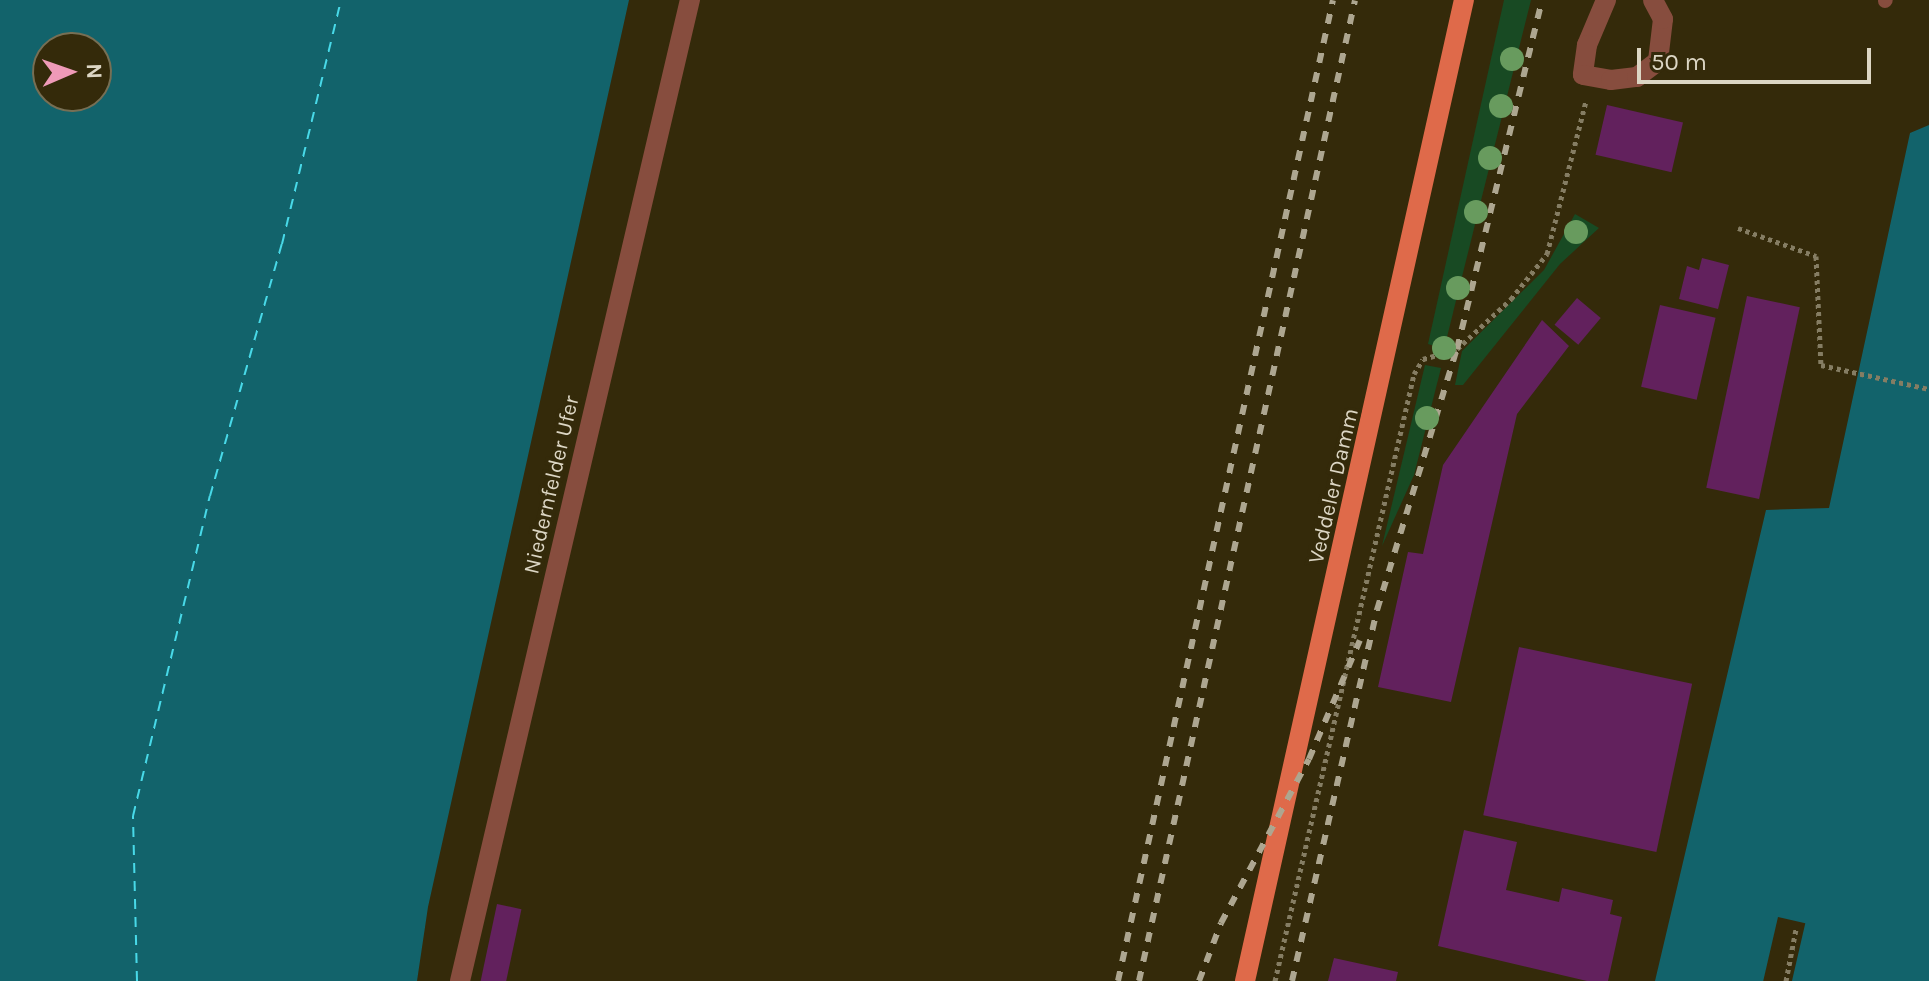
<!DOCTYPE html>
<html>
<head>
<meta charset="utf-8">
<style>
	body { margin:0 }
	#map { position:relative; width:1929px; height:981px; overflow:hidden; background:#342a0a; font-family:Karla,sans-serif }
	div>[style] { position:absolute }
	.green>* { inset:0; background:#184a23 }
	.water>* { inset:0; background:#12636b }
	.pier>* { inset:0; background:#342a0a; transform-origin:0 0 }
	.ferry>* { height:2px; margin-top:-1px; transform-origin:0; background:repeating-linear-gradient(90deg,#48d9e8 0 10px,transparent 0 18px) }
	.building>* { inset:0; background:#62215d; transform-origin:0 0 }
	.path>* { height:5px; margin-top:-2.5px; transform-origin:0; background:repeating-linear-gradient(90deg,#857d63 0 4px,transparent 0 8px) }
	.service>* { height:14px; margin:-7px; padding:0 7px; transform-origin:7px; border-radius:7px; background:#874d3e }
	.minor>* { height:20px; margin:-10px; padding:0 10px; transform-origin:10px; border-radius:10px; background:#874d3e }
	.primary>* { height:20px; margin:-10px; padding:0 10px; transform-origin:10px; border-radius:10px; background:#df6a4a }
	.rail>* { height:6px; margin-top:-3px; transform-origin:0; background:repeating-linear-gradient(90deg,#ada690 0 10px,transparent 0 20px) }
	.trees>* { width:24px; height:24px; margin:-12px; border-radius:50%; background:#689b5e }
	span { translate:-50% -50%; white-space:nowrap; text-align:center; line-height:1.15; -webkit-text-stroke:7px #342a0a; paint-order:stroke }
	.street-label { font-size:22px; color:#dcd6c4 }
	.north { position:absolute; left:32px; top:32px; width:80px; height:80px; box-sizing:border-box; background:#342a0a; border:2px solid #776f54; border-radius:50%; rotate:88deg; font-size:22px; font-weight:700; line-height:32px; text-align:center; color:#dcd6c4 }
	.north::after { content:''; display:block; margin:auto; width:28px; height:36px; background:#ef9ab8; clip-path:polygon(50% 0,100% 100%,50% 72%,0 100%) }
	.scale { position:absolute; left:1637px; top:48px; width:234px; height:36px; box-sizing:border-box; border:4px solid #dcd6c4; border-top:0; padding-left:10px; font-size:24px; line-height:28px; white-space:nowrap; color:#dcd6c4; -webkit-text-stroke:6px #342a0a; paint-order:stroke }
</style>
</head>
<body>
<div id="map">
	<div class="green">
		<i style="clip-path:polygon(1504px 0,1531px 0,1444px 349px,1428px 344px)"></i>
		<i style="clip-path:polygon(1575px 214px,1599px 228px,1560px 264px,1463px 385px,1455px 385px,1462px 351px,1544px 270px)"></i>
		<i style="clip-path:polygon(1425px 365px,1441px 368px,1414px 475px,1382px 546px)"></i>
	</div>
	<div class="water">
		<i style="clip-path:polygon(evenodd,0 0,629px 0,428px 907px,417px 981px,0 981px,0 0,96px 48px,96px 96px,48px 96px,48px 48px,96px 48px)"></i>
		<i style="clip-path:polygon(1929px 125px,1929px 981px,1655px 981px,1766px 510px,1829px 508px,1910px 133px)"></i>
	</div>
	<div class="pier">
		<i style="left:1778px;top:917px;width:28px;height:66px;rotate:13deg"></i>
	</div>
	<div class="ferry">
		<i style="left:137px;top:981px;width:165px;rotate:-91.4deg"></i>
		<i style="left:133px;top:816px;width:329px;rotate:-76.5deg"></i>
		<i style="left:210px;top:496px;width:262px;rotate:-74.1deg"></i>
		<i style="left:282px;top:244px;width:251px;rotate:-76.4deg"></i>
	</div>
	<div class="building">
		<i style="left:1607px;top:105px;width:78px;height:51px;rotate:13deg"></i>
		<i style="clip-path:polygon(1702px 258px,1729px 265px,1718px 309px,1679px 299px,1687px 266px,1699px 270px)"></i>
		<i style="left:1747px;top:296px;width:54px;height:196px;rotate:12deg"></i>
		<i style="left:1577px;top:298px;width:31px;height:35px;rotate:40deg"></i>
		<i style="left:1660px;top:305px;width:57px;height:84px;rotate:13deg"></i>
		<i style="clip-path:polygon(1542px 320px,1569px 346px,1517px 414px,1451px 702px,1378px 687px,1408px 552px,1423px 554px,1443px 465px)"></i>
		<i style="left:1519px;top:647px;width:177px;height:172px;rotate:12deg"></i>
		<i style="clip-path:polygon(1464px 830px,1517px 842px,1506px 890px,1559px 902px,1562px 888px,1613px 900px,1610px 914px,1622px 917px,1608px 981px,1587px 981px,1438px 946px)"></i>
		<i style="left:497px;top:904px;width:25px;height:79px;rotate:12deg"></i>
		<i style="clip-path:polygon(1334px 958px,1398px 972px,1396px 981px,1328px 981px)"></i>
	</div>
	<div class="path">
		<i style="left:1738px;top:228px;width:83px;rotate:19.7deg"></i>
		<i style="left:1816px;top:256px;width:109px;rotate:87.4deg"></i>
		<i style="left:1821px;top:365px;width:111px;rotate:12.5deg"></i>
		<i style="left:1275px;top:981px;width:623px;rotate:-77.1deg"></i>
		<i style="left:1414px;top:374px;width:17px;rotate:-59deg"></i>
		<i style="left:1423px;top:359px;width:35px;rotate:-16deg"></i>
		<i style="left:1457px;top:349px;width:74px;rotate:-42.8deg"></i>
		<i style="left:1511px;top:299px;width:58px;rotate:-51.3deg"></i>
		<i style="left:1547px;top:254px;width:158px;rotate:-75.7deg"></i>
		<i style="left:1786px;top:981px;width:53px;rotate:-79.1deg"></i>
	</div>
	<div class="service">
		<i style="left:1885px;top:1px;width:1px;rotate:-45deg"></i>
	</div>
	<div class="minor">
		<i style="left:1606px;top:0;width:49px;rotate:112.9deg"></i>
		<i style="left:1587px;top:45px;width:30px;rotate:98deg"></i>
		<i style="left:1583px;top:75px;width:28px;rotate:10deg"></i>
		<i style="left:1611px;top:80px;width:26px;rotate:-7deg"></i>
		<i style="left:1637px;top:77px;width:26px;rotate:-37deg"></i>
		<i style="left:1658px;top:61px;width:42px;rotate:-83.2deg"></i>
		<i style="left:1663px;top:19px;width:21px;rotate:-118deg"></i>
		<i style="left:460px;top:981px;width:1008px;rotate:-76.81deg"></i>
	</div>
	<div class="primary">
		<i style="left:1245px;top:981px;width:1005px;rotate:-77.42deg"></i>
	</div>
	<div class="rail">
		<i style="left:1118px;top:981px;width:1004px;rotate:-77.64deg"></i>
		<i style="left:1139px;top:981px;width:1004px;rotate:-77.58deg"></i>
		<i style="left:1199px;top:981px;width:62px;rotate:-69.2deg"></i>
		<i style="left:1221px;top:923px;width:186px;rotate:-61.8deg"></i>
		<i style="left:1309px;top:759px;width:129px;rotate:-66.8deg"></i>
		<i style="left:1292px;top:981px;width:381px;rotate:-77.1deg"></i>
		<i style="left:1377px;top:610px;width:273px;rotate:-73deg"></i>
		<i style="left:1457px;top:349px;width:359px;rotate:-76.3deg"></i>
	</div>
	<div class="trees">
		<i style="left:1512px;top:59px"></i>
		<i style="left:1501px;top:106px"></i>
		<i style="left:1490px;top:158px"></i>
		<i style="left:1476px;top:212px"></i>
		<i style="left:1576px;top:232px"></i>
		<i style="left:1458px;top:288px"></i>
		<i style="left:1444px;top:348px"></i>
		<i style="left:1427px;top:418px"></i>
	</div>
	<div class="street-label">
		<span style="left:552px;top:485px;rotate:-77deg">Niedernfelder Ufer</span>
		<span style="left:1334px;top:486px;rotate:-77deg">Veddeler Damm</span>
	</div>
	<div class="north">N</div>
	<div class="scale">50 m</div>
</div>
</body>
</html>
